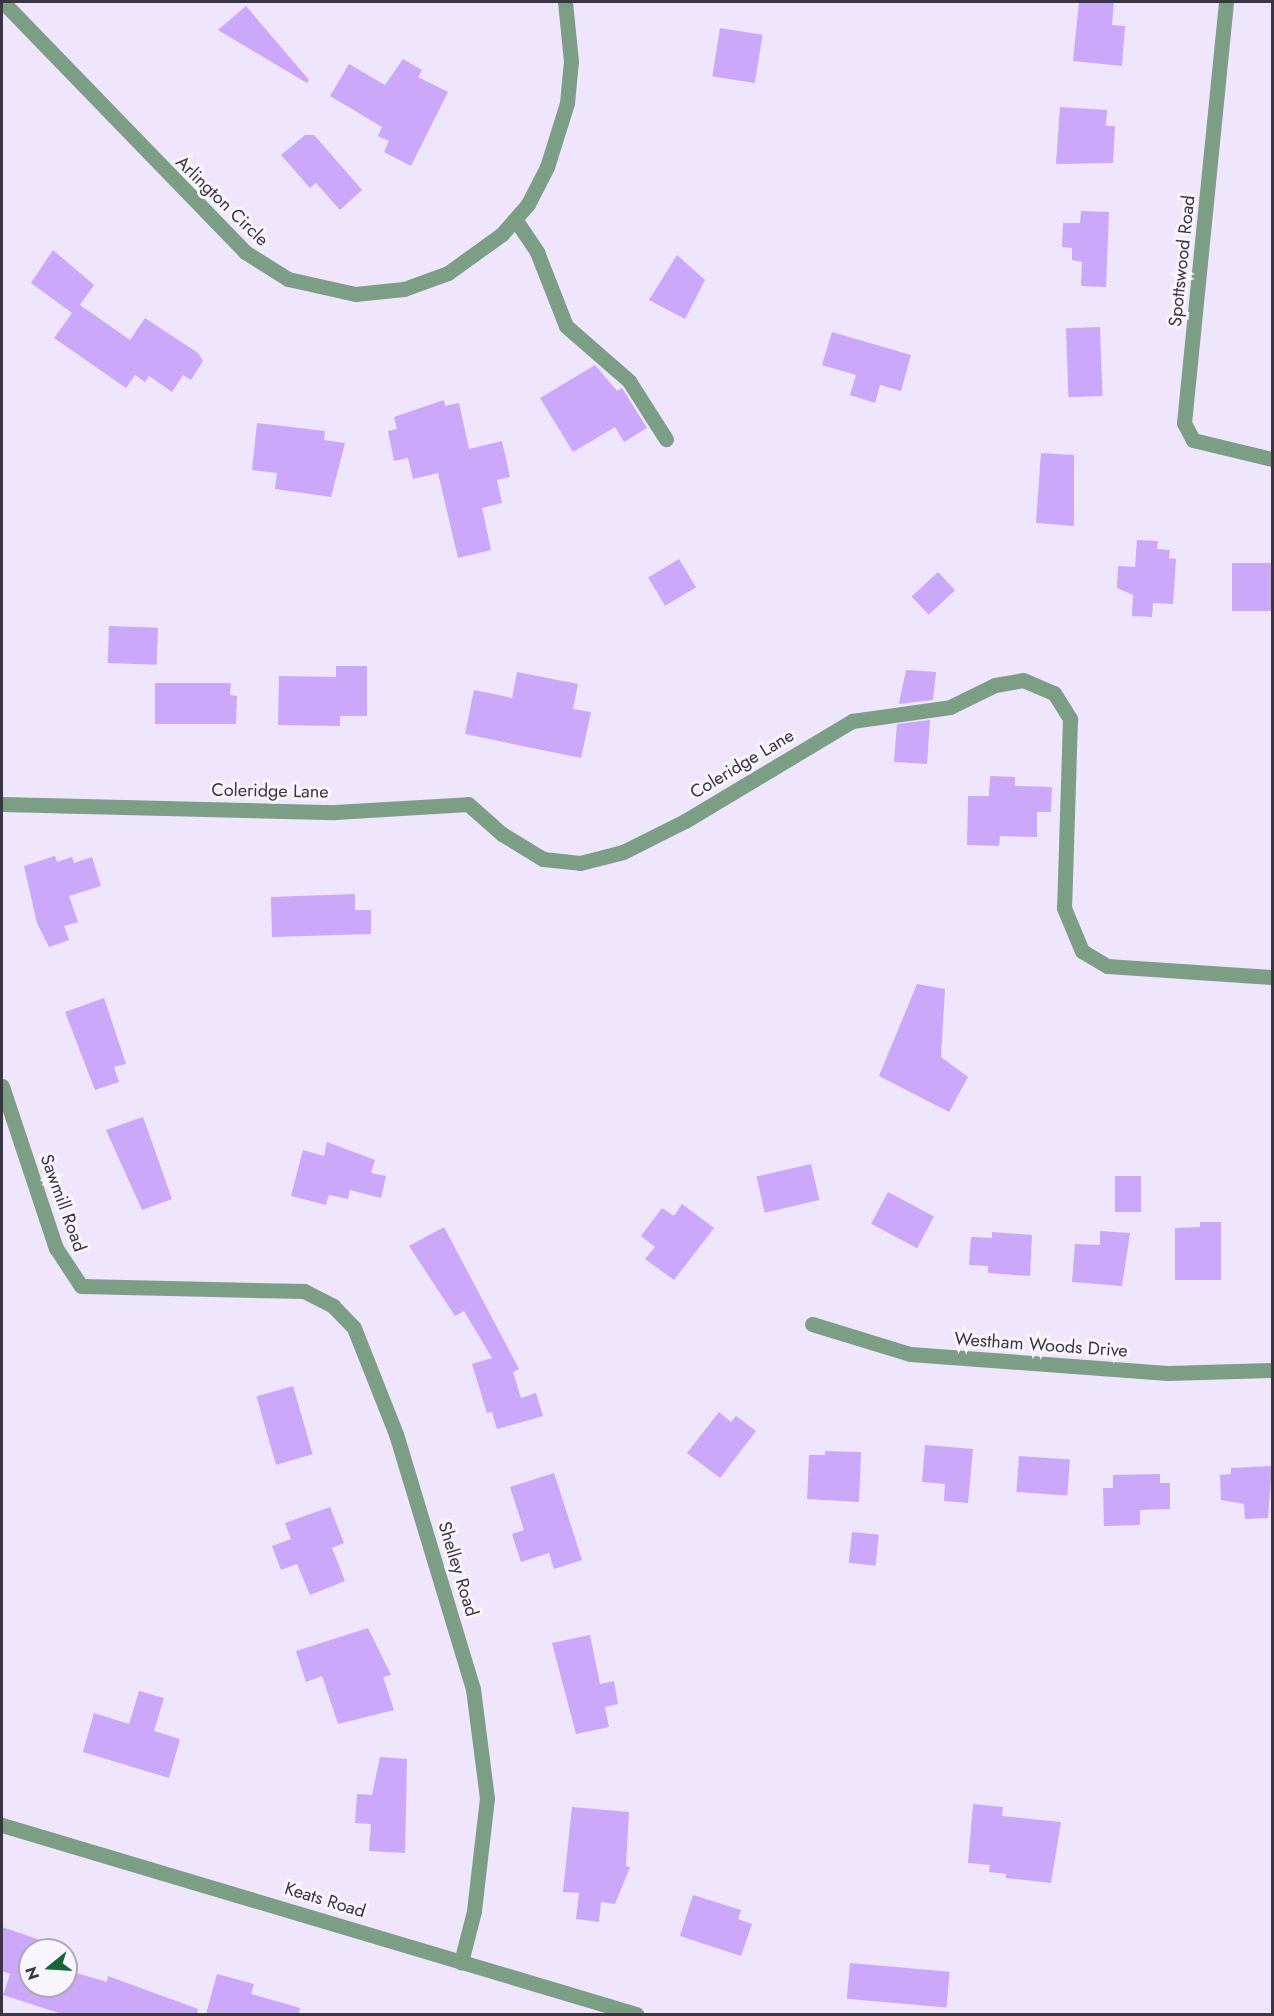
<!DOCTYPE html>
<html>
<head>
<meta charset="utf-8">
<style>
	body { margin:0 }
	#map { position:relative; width:1274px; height:2016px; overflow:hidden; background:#efe5fd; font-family:Jost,sans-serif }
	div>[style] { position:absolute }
	.building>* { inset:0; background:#cba8f9; transform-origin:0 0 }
	.minor>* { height:15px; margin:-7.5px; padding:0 7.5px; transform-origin:7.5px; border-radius:7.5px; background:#7b9e84 }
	span { translate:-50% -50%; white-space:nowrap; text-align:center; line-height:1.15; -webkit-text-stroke:6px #f8f6fc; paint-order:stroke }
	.street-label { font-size:18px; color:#3a3641 }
	.frame { position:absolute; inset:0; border:3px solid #3a3641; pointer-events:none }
	.north { position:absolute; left:18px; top:1938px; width:60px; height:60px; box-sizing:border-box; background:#f8f6fc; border:2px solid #aca9b1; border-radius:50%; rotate:252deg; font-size:16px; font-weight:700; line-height:24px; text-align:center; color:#3a3641 }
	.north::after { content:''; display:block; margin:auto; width:21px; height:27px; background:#156738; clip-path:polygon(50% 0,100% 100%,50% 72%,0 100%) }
</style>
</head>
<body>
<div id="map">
	<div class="building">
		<i style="clip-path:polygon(1079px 2px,1114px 2px,1112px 25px,1125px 26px,1122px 66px,1073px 61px)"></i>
		<i style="clip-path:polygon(246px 6px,309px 80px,307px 83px,218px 30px)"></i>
		<i style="left:720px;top:28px;width:43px;height:49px;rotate:9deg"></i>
		<i style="clip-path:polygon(403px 59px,422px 70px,418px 77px,448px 92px,411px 166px,384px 152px,389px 141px,378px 136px,382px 127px,330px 96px,349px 64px,385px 85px)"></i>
		<i style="clip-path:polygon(1060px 107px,1107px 110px,1106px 126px,1115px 126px,1113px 163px,1056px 164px)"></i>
		<i style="clip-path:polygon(305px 135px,314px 135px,362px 190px,340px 210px,316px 183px,310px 188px,281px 155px)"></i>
		<i style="clip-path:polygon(1081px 211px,1109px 212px,1106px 287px,1081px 286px,1082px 262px,1072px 260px,1072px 248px,1062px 247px,1063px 223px,1080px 223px)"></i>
		<i style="clip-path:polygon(53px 250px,94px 285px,80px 305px,130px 340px,145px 318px,198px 353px,203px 361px,191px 380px,183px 375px,172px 392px,149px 376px,145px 382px,135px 375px,126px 388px,54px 338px,72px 313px,31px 283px)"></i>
		<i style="clip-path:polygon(677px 255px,705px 280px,685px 319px,649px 300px)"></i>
		<i style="left:1100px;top:327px;width:69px;height:34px;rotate:88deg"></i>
		<i style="clip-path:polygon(832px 332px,911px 355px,901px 391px,880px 385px,875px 403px,850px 395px,856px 375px,822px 365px)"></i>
		<i style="clip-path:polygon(595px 365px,617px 391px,622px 388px,647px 428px,624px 442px,615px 427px,573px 452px,540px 398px)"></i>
		<i style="clip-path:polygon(444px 400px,445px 406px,459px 403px,469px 449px,502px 441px,510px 477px,497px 480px,502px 503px,482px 508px,491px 550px,458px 558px,438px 473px,413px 479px,408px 458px,394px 461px,388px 431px,397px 429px,394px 417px)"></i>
		<i style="clip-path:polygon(257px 423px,325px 431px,324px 440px,345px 443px,331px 497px,275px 489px,277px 473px,252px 470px)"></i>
		<i style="clip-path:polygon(1041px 453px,1074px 455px,1074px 526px,1036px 523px)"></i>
		<i style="clip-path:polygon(1137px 540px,1158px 541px,1157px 549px,1170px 550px,1169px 558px,1176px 559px,1173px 604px,1153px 603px,1152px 617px,1132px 616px,1133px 595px,1117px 588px,1118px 566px,1135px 567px)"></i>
		<i style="left:679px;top:559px;width:33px;height:36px;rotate:59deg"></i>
		<i style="left:1232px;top:563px;width:40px;height:48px"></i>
		<i style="left:938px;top:572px;width:25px;height:36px;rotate:47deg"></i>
		<i style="left:109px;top:626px;width:49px;height:37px;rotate:2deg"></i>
		<i style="clip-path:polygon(336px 666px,367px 666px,367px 716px,340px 716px,340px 726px,278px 725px,279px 676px,336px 677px)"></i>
		<i style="clip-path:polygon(906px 670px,936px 672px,933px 700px,899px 704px)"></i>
		<i style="clip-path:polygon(517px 672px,578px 684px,573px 709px,591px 712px,581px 758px,465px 734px,474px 690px,512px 698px)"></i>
		<i style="clip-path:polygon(155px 683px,231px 683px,230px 695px,237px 696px,236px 724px,155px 724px)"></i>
		<i style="clip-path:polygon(930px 720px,927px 764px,894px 762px,897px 724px)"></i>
		<i style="clip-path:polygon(990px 776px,1015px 777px,1015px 786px,1052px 787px,1051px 812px,1037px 812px,1037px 837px,1000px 836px,999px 846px,967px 845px,968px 796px,989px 796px)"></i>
		<i style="clip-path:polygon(55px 856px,57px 862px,72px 857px,74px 863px,92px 857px,101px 886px,69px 896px,78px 922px,64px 926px,69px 940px,49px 947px,37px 923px,24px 866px)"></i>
		<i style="clip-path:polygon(355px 894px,355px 910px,371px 910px,371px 934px,272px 937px,271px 897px)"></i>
		<i style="clip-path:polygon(917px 984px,945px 989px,941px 1057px,968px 1077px,949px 1112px,879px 1076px)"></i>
		<i style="clip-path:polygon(104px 998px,126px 1064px,114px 1067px,119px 1082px,95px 1090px,65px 1012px)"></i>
		<i style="clip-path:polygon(143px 1117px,172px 1199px,142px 1210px,106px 1130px)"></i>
		<i style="clip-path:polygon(327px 1142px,375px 1160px,371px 1173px,386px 1176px,381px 1198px,350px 1190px,348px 1199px,329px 1195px,326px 1205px,291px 1196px,303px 1150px,324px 1156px)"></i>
		<i style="left:811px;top:1164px;width:37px;height:56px;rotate:77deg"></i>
		<i style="left:1115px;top:1176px;width:26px;height:36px"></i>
		<i style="left:888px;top:1192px;width:52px;height:36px;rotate:28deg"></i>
		<i style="clip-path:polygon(682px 1204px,714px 1228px,674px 1280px,645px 1259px,655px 1247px,641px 1236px,662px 1208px,674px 1216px)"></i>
		<i style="clip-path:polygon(1200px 1222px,1221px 1222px,1221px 1280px,1175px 1280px,1175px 1228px,1200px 1227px)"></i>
		<i style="clip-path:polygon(444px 1227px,519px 1369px,513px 1372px,521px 1398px,536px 1393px,543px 1416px,497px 1429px,492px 1412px,487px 1413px,472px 1364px,492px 1358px,464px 1311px,455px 1316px,409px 1246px)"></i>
		<i style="clip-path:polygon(1100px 1231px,1130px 1233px,1122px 1286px,1072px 1282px,1075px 1244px,1100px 1245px)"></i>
		<i style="clip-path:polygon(992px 1232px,1032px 1235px,1030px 1276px,988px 1273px,988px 1266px,969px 1265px,971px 1237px,992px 1238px)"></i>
		<i style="left:293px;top:1386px;width:71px;height:38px;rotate:74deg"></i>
		<i style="clip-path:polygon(719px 1412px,731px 1422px,736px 1416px,756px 1431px,720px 1478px,687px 1453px)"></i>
		<i style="clip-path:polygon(925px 1445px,973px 1449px,968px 1503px,944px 1501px,945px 1484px,922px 1482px)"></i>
		<i style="clip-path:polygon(825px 1451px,861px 1452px,859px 1502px,807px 1499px,809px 1455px,825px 1455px)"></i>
		<i style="left:1019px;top:1456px;width:51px;height:36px;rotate:4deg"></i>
		<i style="clip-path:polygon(1272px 1466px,1268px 1518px,1245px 1519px,1244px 1504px,1221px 1500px,1220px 1475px,1231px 1474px,1231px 1468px)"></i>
		<i style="clip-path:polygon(554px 1473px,582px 1560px,554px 1569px,549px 1553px,521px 1562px,512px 1534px,524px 1530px,510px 1487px)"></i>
		<i style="clip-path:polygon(1160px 1474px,1160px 1483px,1170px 1483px,1170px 1509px,1140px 1510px,1140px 1525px,1104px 1526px,1103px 1488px,1113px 1488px,1113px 1475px)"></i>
		<i style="clip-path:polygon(330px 1507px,344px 1543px,332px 1548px,345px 1581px,310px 1595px,297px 1564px,281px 1570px,272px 1546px,291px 1539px,285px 1523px)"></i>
		<i style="left:852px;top:1532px;width:27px;height:31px;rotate:6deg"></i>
		<i style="clip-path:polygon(368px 1628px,391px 1675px,383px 1677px,394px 1710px,338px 1724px,322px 1676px,306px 1682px,296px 1651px)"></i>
		<i style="clip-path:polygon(590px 1635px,600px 1684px,614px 1681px,618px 1704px,605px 1707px,609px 1727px,576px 1734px,552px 1643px)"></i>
		<i style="clip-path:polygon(139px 1691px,164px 1698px,154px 1731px,180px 1739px,169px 1778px,83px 1752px,94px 1713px,129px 1724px)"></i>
		<i style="clip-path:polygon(380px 1757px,407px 1759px,405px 1853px,369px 1851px,371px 1824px,355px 1823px,357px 1794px,372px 1795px)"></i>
		<i style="clip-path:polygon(973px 1804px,1003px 1807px,1002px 1816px,1061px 1822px,1051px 1883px,1006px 1878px,1006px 1874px,989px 1872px,990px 1865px,968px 1863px)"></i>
		<i style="clip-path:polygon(572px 1807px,629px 1812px,626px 1866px,630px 1867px,615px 1904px,601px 1902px,599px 1922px,576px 1919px,579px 1893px,563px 1892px)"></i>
		<i style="clip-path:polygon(693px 1895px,741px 1910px,738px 1919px,752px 1924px,741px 1956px,680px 1936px)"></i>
		<i style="clip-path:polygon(2px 1927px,52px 1944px,50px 1950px,30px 1950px,30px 1986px,66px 1986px,66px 1970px,107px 1982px,108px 1976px,198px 2009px,197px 2014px,62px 2014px,3px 1995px,10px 1974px,2px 1971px)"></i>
		<i style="left:850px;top:1963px;width:100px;height:36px;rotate:5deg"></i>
		<i style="clip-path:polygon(217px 1974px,254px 1984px,251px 1994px,300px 2008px,299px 2014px,206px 2014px)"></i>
	</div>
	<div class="minor">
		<i style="left:3px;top:2px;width:348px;rotate:45.9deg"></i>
		<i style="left:245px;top:252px;width:51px;rotate:32.1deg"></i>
		<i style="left:288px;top:279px;width:69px;rotate:12.6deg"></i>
		<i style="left:355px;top:294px;width:49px;rotate:-5.8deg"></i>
		<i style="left:404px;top:289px;width:47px;rotate:-20deg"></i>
		<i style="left:448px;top:273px;width:67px;rotate:-35.8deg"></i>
		<i style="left:502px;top:234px;width:40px;rotate:-49deg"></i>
		<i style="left:528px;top:204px;width:42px;rotate:-62.8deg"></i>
		<i style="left:547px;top:167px;width:67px;rotate:-72.6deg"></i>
		<i style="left:567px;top:103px;width:42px;rotate:-84.6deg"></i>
		<i style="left:571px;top:61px;width:59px;rotate:-95.8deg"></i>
		<i style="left:1226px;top:2px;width:423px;rotate:95.7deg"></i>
		<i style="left:1184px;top:423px;width:19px;rotate:62deg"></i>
		<i style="left:1193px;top:440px;width:81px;rotate:13.5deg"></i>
		<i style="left:515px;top:219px;width:40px;rotate:56deg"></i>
		<i style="left:537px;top:252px;width:79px;rotate:68.6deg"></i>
		<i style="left:566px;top:326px;width:84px;rotate:41.1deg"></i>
		<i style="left:629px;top:381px;width:69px;rotate:57.5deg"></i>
		<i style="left:2px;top:804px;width:333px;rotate:1.4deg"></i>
		<i style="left:335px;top:812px;width:133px;rotate:-3.4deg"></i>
		<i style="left:468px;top:804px;width:45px;rotate:41.4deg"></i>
		<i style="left:502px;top:834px;width:48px;rotate:31.4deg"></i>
		<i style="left:543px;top:859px;width:37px;rotate:6deg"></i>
		<i style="left:580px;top:863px;width:44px;rotate:-14.3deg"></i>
		<i style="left:623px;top:852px;width:69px;rotate:-26.6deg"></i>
		<i style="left:685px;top:821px;width:195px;rotate:-30.9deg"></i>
		<i style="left:852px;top:721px;width:99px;rotate:-8.1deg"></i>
		<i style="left:950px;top:707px;width:50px;rotate:-26.1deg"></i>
		<i style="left:995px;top:685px;width:28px;rotate:-10deg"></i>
		<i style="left:1023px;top:680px;width:34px;rotate:23deg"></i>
		<i style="left:1054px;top:693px;width:31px;rotate:58deg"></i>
		<i style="left:1070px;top:719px;width:189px;rotate:91.8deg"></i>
		<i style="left:1064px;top:908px;width:47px;rotate:67.3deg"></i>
		<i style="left:1082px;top:951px;width:29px;rotate:31deg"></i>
		<i style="left:1107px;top:966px;width:165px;rotate:3.8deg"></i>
		<i style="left:2px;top:1086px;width:171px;rotate:71.6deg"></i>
		<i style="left:56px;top:1248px;width:45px;rotate:56.7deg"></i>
		<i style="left:81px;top:1286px;width:223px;rotate:1.3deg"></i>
		<i style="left:304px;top:1291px;width:33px;rotate:27deg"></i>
		<i style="left:333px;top:1306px;width:30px;rotate:46deg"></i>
		<i style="left:354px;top:1328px;width:114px;rotate:68.4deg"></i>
		<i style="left:396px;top:1434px;width:266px;rotate:73.2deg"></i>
		<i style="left:473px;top:1689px;width:110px;rotate:82.7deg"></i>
		<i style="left:487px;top:1798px;width:114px;rotate:96.6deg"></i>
		<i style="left:474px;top:1911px;width:53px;rotate:104.3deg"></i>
		<i style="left:812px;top:1324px;width:102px;rotate:17deg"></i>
		<i style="left:910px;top:1354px;width:258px;rotate:4.2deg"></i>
		<i style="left:1167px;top:1373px;width:105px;rotate:-1.6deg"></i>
		<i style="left:2px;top:1825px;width:662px;rotate:16.6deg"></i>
	</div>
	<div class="street-label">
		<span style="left:222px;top:201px;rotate:44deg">Arlington Circle</span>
		<span style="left:1182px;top:261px;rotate:-84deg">Spottswood Road</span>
		<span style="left:742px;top:764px;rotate:-31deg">Coleridge Lane</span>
		<span style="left:270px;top:791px;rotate:1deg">Coleridge Lane</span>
		<span style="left:63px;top:1203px;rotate:70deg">Sawmill Road</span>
		<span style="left:1041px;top:1345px;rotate:4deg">Westham Woods Drive</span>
		<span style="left:458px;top:1569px;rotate:73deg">Shelley Road</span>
		<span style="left:325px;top:1900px;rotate:17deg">Keats Road</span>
	</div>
	<div class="frame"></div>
	<div class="north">N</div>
</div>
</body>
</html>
